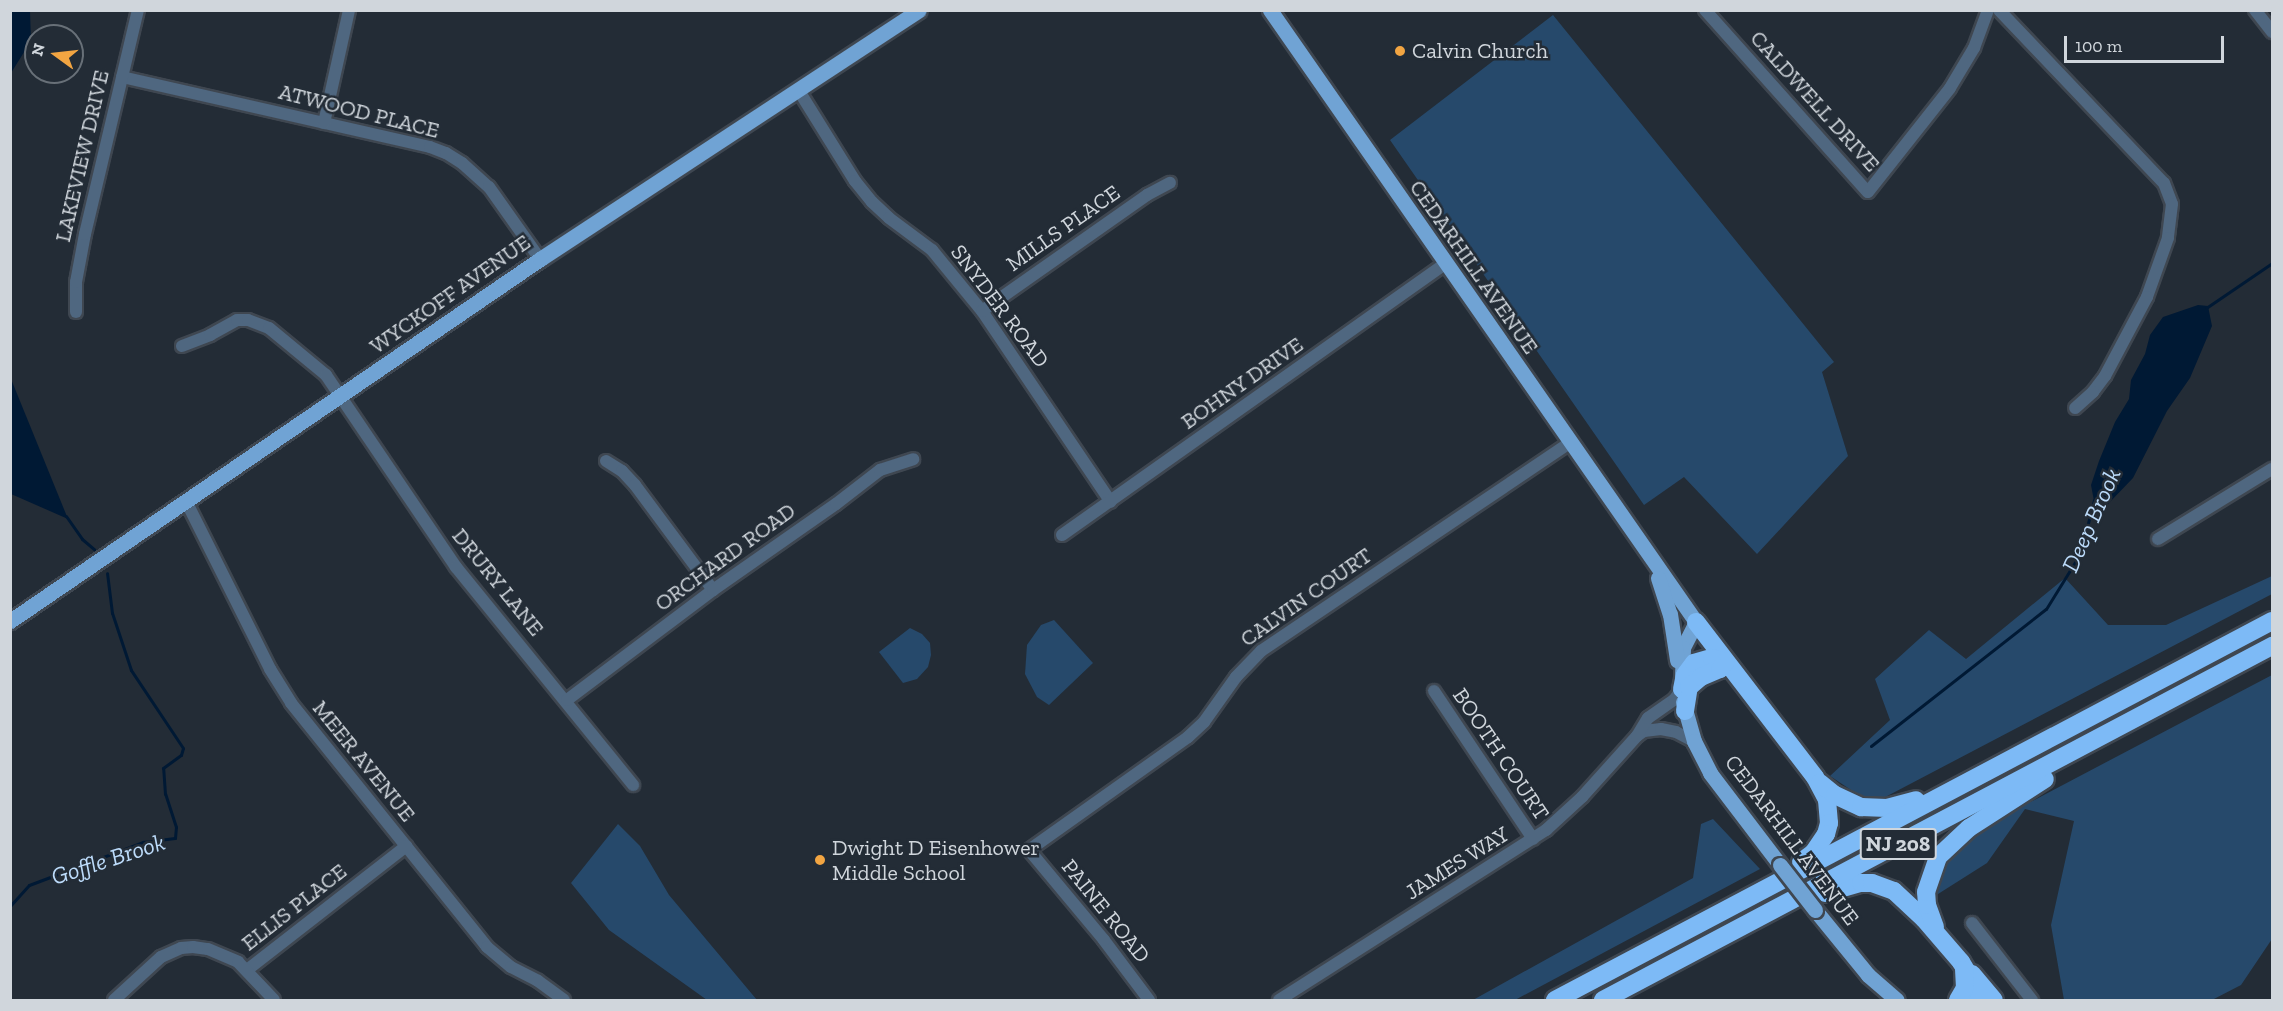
<!DOCTYPE html>
<html>
<head>
<meta charset="utf-8">
<style>
	body { margin:0 }
	#map { position:relative; width:2283px; height:1011px; overflow:hidden; background:#232c36; font-family:"Zilla Slab",serif }
	div>[style] { position:absolute }
	.green>* { inset:0; background:#26496b }
	.water>* { inset:0; background:#001934 }
	.stream>* { height:3px; margin:-1.5px; padding:0 1.5px; transform-origin:1.5px; border-radius:1.5px; background:#001934 }
	.roads { filter:drop-shadow(2px 0 #3f4751) drop-shadow(-2px 0 #3f4751) drop-shadow(0 2px #3f4751) drop-shadow(0 -2px #3f4751) }
	.minor>* { height:12px; margin:-6px; padding:0 6px; transform-origin:6px; border-radius:6px; background:#4f6780 }
	.major>* { height:15px; margin:-7.5px; padding:0 7.5px; transform-origin:7.5px; border-radius:7.5px; background:#70a3d4 }
	.highway>* { height:18px; margin:-9px; padding:0 9px; transform-origin:9px; border-radius:9px; background:#7dbaf6 }
	.bridges { filter:drop-shadow(2px 0 #3f4751) drop-shadow(-2px 0 #3f4751) drop-shadow(0 2px #3f4751) drop-shadow(0 -2px #3f4751) }
	.major-bridge>* { height:15px; margin:-7.5px; padding:0 7.5px; transform-origin:7.5px; border-radius:7.5px; background:#70a3d4 }
	.dots>* { width:16px; height:16px; translate:-50% -50%; box-sizing:border-box; border:3px solid #232c36; border-radius:50% }
	span { translate:-50% -50%; white-space:nowrap; text-align:center; line-height:1.15; -webkit-text-stroke:5px #232c36; paint-order:stroke }
	.shield-label span { padding:2px 4px; background:#232c36; border:2px solid; border-radius:4px; -webkit-text-stroke-width:0 }
	.shield-label { font-size:21px; color:#d0d6dc; font-weight:700 }
	.poi-label { font-size:22px; color:#d0d6dc }
	.left { translate:0 -50%; text-align:left }
	.street-label { font-size:22px; color:#d0d6dc }
	.water-label { font-size:24px; color:#bcdbfa; font-style:italic }
	.frame { position:absolute; inset:0; border:12px solid #d0d6dc; pointer-events:none }
	.north { position:absolute; left:24px; top:24px; width:60px; height:60px; box-sizing:border-box; background:#232c36; border:2px solid #687078; border-radius:50%; rotate:285deg; font-size:16px; font-weight:700; line-height:24px; text-align:center; color:#d0d6dc }
	.north::after { content:''; display:block; margin:auto; width:21px; height:27px; background:#f2a542; clip-path:polygon(50% 0,100% 100%,50% 72%,0 100%) }
	.scale { position:absolute; left:2064px; top:36px; width:160px; height:27px; box-sizing:border-box; border:3px solid #d0d6dc; border-top:0; padding-left:8px; font-size:18px; line-height:21px; white-space:nowrap; color:#d0d6dc; -webkit-text-stroke:4px #232c36; paint-order:stroke }
</style>
</head>
<body>
<div id="map">
	<div class="green">
		<i style="clip-path:polygon(1553px 15px,1834px 362px,1822px 372px,1848px 456px,1757px 554px,1684px 477px,1644px 505px,1390px 140px)"></i>
		<i style="clip-path:polygon(2272px 576px,2272px 594px,1872px 804px,1830px 776px,1890px 720px,1875px 679px,1929px 630px,1966px 659px,2065px 578px,2108px 625px,2166px 625px)"></i>
		<i style="clip-path:polygon(1054px 620px,1093px 663px,1049px 705px,1037px 697px,1025px 674px,1027px 645px,1041px 625px)"></i>
		<i style="clip-path:polygon(910px 628px,922px 634px,930px 643px,931px 655px,928px 667px,917px 679px,903px 683px,879px 652px)"></i>
		<i style="clip-path:polygon(2272px 675px,2272px 939px,2241px 985px,2212px 1000px,2064px 1000px,2051px 925px,2074px 821px,2025px 809px,1987px 863px,1927px 901px,1939px 850px)"></i>
		<i style="clip-path:polygon(1713px 819px,1760px 869px,1515px 1000px,1473px 1000px,1693px 878px,1701px 824px)"></i>
		<i style="clip-path:polygon(618px 824px,640px 846px,669px 895px,757px 1000px,707px 1000px,609px 930px,571px 883px)"></i>
	</div>
	<div class="water">
		<i style="clip-path:polygon(11px 10px,30px 11px,31px 41px,11px 73px)"></i>
		<i style="clip-path:polygon(2198px 305px,2208px 306px,2212px 326px,2190px 378px,2167px 411px,2133px 478px,2108px 504px,2094px 501px,2091px 485px,2099px 461px,2115px 422px,2129px 399px,2131px 380px,2145px 354px,2150px 335px,2163px 317px)"></i>
		<i style="clip-path:polygon(10px 379px,11px 379px,68px 519px,11px 494px)"></i>
	</div>
	<div class="stream">
		<i style="left:2206px;top:308px;width:80px;rotate:-34.3deg"></i>
		<i style="left:66px;top:516px;width:28px;rotate:55deg"></i>
		<i style="left:82px;top:539px;width:16px;rotate:40deg"></i>
		<i style="left:1871px;top:746px;width:222px;rotate:-38.1deg"></i>
		<i style="left:2046px;top:609px;width:65px;rotate:-58.3deg"></i>
		<i style="left:2080px;top:554px;width:56px;rotate:-75.5deg"></i>
		<i style="left:10px;top:906px;width:28px;rotate:-48deg"></i>
		<i style="left:29px;top:885px;width:122px;rotate:-20.7deg"></i>
		<i style="left:143px;top:842px;width:32px;rotate:-7deg"></i>
		<i style="left:175px;top:838px;width:11px;rotate:-85deg"></i>
		<i style="left:176px;top:827px;width:35px;rotate:-108deg"></i>
		<i style="left:165px;top:794px;width:26px;rotate:-94deg"></i>
		<i style="left:163px;top:768px;width:22px;rotate:-36deg"></i>
		<i style="left:181px;top:755px;width:7px;rotate:-74deg"></i>
		<i style="left:183px;top:748px;width:94px;rotate:-123.7deg"></i>
		<i style="left:131px;top:670px;width:60px;rotate:-108.4deg"></i>
		<i style="left:112px;top:613px;width:40px;rotate:-97.1deg"></i>
	</div>
	<div class="roads">
		<div class="minor">
			<i style="left:1705px;top:10px;width:244px;rotate:48.2deg"></i>
			<i style="left:1868px;top:192px;width:132px;rotate:-51.7deg"></i>
			<i style="left:1950px;top:88px;width:47px;rotate:-59deg"></i>
			<i style="left:1974px;top:48px;width:40px;rotate:-69.8deg"></i>
			<i style="left:1999px;top:10px;width:239px;rotate:46.4deg"></i>
			<i style="left:2164px;top:183px;width:22px;rotate:69deg"></i>
			<i style="left:2172px;top:204px;width:34px;rotate:97deg"></i>
			<i style="left:2168px;top:238px;width:63px;rotate:109.6deg"></i>
			<i style="left:2147px;top:297px;width:89px;rotate:118deg"></i>
			<i style="left:2105px;top:376px;width:20px;rotate:127deg"></i>
			<i style="left:2093px;top:392px;width:24px;rotate:138deg"></i>
			<i style="left:2255px;top:10px;width:28px;rotate:52deg"></i>
			<i style="left:122px;top:77px;width:316px;rotate:12.8deg"></i>
			<i style="left:430px;top:147px;width:17px;rotate:21deg"></i>
			<i style="left:446px;top:153px;width:19px;rotate:32deg"></i>
			<i style="left:462px;top:163px;width:36px;rotate:42deg"></i>
			<i style="left:489px;top:187px;width:88px;rotate:54.7deg"></i>
			<i style="left:799px;top:91px;width:106px;rotate:58.1deg"></i>
			<i style="left:855px;top:181px;width:27px;rotate:51deg"></i>
			<i style="left:872px;top:202px;width:23px;rotate:43deg"></i>
			<i style="left:889px;top:218px;width:54px;rotate:36.7deg"></i>
			<i style="left:932px;top:250px;width:79px;rotate:50.7deg"></i>
			<i style="left:982px;top:311px;width:230px;rotate:56deg"></i>
			<i style="left:324px;top:123px;width:116px;rotate:-77.5deg"></i>
			<i style="left:982px;top:311px;width:202px;rotate:-35.1deg"></i>
			<i style="left:1147px;top:195px;width:26px;rotate:-28deg"></i>
			<i style="left:76px;top:312px;width:30px;rotate:-90deg"></i>
			<i style="left:76px;top:282px;width:49px;rotate:-79.4deg"></i>
			<i style="left:85px;top:234px;width:230px;rotate:-76.7deg"></i>
			<i style="left:182px;top:346px;width:30px;rotate:-21deg"></i>
			<i style="left:210px;top:335px;width:31px;rotate:-29deg"></i>
			<i style="left:237px;top:320px;width:11px"></i>
			<i style="left:248px;top:320px;width:22px;rotate:21deg"></i>
			<i style="left:269px;top:328px;width:74px;rotate:39.5deg"></i>
			<i style="left:326px;top:375px;width:232px;rotate:55.9deg"></i>
			<i style="left:456px;top:567px;width:281px;rotate:50.9deg"></i>
			<i style="left:606px;top:461px;width:19px;rotate:32deg"></i>
			<i style="left:622px;top:471px;width:19px;rotate:47deg"></i>
			<i style="left:635px;top:485px;width:131px;rotate:53.4deg"></i>
			<i style="left:187px;top:503px;width:186px;rotate:63.4deg"></i>
			<i style="left:270px;top:669px;width:40px;rotate:58deg"></i>
			<i style="left:291px;top:703px;width:313px;rotate:51.2deg"></i>
			<i style="left:487px;top:947px;width:31px;rotate:40deg"></i>
			<i style="left:511px;top:967px;width:30px;rotate:27deg"></i>
			<i style="left:538px;top:981px;width:32px;rotate:36deg"></i>
			<i style="left:1062px;top:535px;width:469px;rotate:-35.3deg"></i>
			<i style="left:2158px;top:539px;width:134px;rotate:-31.6deg"></i>
			<i style="left:1434px;top:691px;width:178px;rotate:56.2deg"></i>
			<i style="left:567px;top:700px;width:183px;rotate:-37deg"></i>
			<i style="left:713px;top:590px;width:150px;rotate:-35deg"></i>
			<i style="left:836px;top:504px;width:56px;rotate:-37.7deg"></i>
			<i style="left:880px;top:470px;width:35px;rotate:-18deg"></i>
			<i style="left:1637px;top:736px;width:9px;rotate:-36deg"></i>
			<i style="left:1644px;top:731px;width:17px;rotate:-7deg"></i>
			<i style="left:1661px;top:729px;width:15px;rotate:11deg"></i>
			<i style="left:1676px;top:732px;width:20px;rotate:27deg"></i>
			<i style="left:1972px;top:923px;width:98px;rotate:52.1deg"></i>
			<i style="left:247px;top:970px;width:202px;rotate:-37.9deg"></i>
			<i style="left:114px;top:1000px;width:64px;rotate:-42.5deg"></i>
			<i style="left:161px;top:957px;width:22px;rotate:-24deg"></i>
			<i style="left:181px;top:948px;width:12px;rotate:-5deg"></i>
			<i style="left:193px;top:947px;width:15px;rotate:8deg"></i>
			<i style="left:208px;top:949px;width:33px;rotate:23deg"></i>
			<i style="left:238px;top:962px;width:52px;rotate:46.5deg"></i>
			<i style="left:1149px;top:1000px;width:75px;rotate:-126.9deg"></i>
			<i style="left:1104px;top:940px;width:117px;rotate:-129.8deg"></i>
			<i style="left:1029px;top:850px;width:195px;rotate:-35.4deg"></i>
			<i style="left:1188px;top:737px;width:22px;rotate:-43deg"></i>
			<i style="left:1204px;top:722px;width:55px;rotate:-54.6deg"></i>
			<i style="left:1236px;top:677px;width:36px;rotate:-46deg"></i>
			<i style="left:1261px;top:651px;width:372px;rotate:-34deg"></i>
			<i style="left:1279px;top:1000px;width:317px;rotate:-32.5deg"></i>
			<i style="left:1546px;top:830px;width:49px;rotate:-42.5deg"></i>
			<i style="left:1582px;top:797px;width:82px;rotate:-48deg"></i>
			<i style="left:1637px;top:736px;width:21px;rotate:-59deg"></i>
			<i style="left:1648px;top:718px;width:32px;rotate:-35deg"></i>
			<i style="left:1674px;top:700px;width:14px;rotate:-54deg"></i>
		</div>
		<div class="major">
			<i style="left:1270px;top:10px;width:746px;rotate:55.16deg"></i>
			<i style="left:1696px;top:622px;width:29px;rotate:117deg"></i>
			<i style="left:1683px;top:648px;width:35px;rotate:92deg"></i>
			<i style="left:1658px;top:578px;width:38px;rotate:72deg"></i>
			<i style="left:1670px;top:614px;width:47px;rotate:81.3deg"></i>
			<i style="left:10px;top:621px;width:642px;rotate:-34.33deg"></i>
			<i style="left:540px;top:259px;width:453px;rotate:-33.3deg"></i>
			<i style="left:1683px;top:702px;width:41px;rotate:74.2deg"></i>
			<i style="left:1694px;top:741px;width:36px;rotate:63deg"></i>
			<i style="left:1710px;top:773px;width:116px;rotate:52.7deg"></i>
			<i style="left:1815px;top:910px;width:84px;rotate:50.8deg"></i>
			<i style="left:1868px;top:975px;width:38px;rotate:41deg"></i>
		</div>
		<div class="highway">
			<i style="left:1696px;top:622px;width:195px;rotate:52.5deg"></i>
			<i style="left:1815px;top:777px;width:26px;rotate:62deg"></i>
			<i style="left:1827px;top:800px;width:23px;rotate:85deg"></i>
			<i style="left:1829px;top:823px;width:11px;rotate:105deg"></i>
			<i style="left:1826px;top:834px;width:23px;rotate:124deg"></i>
			<i style="left:1813px;top:853px;width:15px;rotate:143deg"></i>
			<i style="left:1682px;top:689px;width:14px;rotate:-78deg"></i>
			<i style="left:1685px;top:675px;width:15px;rotate:-53deg"></i>
			<i style="left:1694px;top:663px;width:19px;rotate:-16deg"></i>
			<i style="left:1712px;top:658px;width:14px;rotate:17deg"></i>
			<i style="left:1685px;top:711px;width:24px;rotate:-81deg"></i>
			<i style="left:1689px;top:687px;width:16px;rotate:-40deg"></i>
			<i style="left:1701px;top:677px;width:21px;rotate:-23deg"></i>
			<i style="left:1720px;top:669px;width:9px;rotate:-54deg"></i>
			<i style="left:1820px;top:783px;width:19px;rotate:39deg"></i>
			<i style="left:1835px;top:795px;width:29px;rotate:25deg"></i>
			<i style="left:1861px;top:807px;width:26px;rotate:2deg"></i>
			<i style="left:1887px;top:808px;width:30px;rotate:-15deg"></i>
			<i style="left:1825px;top:893px;width:37px;rotate:-16deg"></i>
			<i style="left:1861px;top:883px;width:11px"></i>
			<i style="left:1872px;top:883px;width:23px;rotate:20deg"></i>
			<i style="left:1894px;top:891px;width:41px;rotate:43deg"></i>
			<i style="left:1924px;top:919px;width:57px;rotate:49.3deg"></i>
			<i style="left:1961px;top:962px;width:21px;rotate:59deg"></i>
			<i style="left:1972px;top:980px;width:20px;rotate:81deg"></i>
			<i style="left:1935px;top:927px;width:23px;rotate:-110deg"></i>
			<i style="left:1927px;top:905px;width:13px;rotate:-94deg"></i>
			<i style="left:1926px;top:892px;width:37px;rotate:-71deg"></i>
			<i style="left:1938px;top:857px;width:42px;rotate:-43.1deg"></i>
			<i style="left:1969px;top:828px;width:90px;rotate:-32.8deg"></i>
			<i style="left:1972px;top:974px;width:34px;rotate:50deg"></i>
			<i style="left:1555px;top:1000px;width:811px;rotate:-27.86deg"></i>
			<i style="left:1603px;top:1000px;width:757px;rotate:-27.89deg"></i>
			<i style="left:1958px;top:1000px;width:14px;rotate:-60deg"></i>
			<i style="left:1965px;top:988px;width:18px;rotate:-93deg"></i>
		</div>
	</div>
	<div class="bridges">
		<div class="major-bridge">
			<i style="left:1780px;top:865px;width:57px;rotate:52.1deg"></i>
		</div>
	</div>
	<div class="dots">
		<i style="left:1400px;top:51px;background:#f2a542"></i>
		<i style="left:820px;top:860px;background:#f2a542"></i>
	</div>
	<div class="shield-label">
		<span style="left:1898px;top:844px">NJ 208</span>
	</div>
	<div class="poi-label">
		<span class="left" style="left:1412px;top:51px">Calvin Church</span>
		<span class="left" style="left:832px;top:860px">Dwight D Eisenhower<br>Middle School</span>
	</div>
	<div class="street-label">
		<span style="left:1815px;top:101px;rotate:48deg">CALDWELL DRIVE</span>
		<span style="left:359px;top:111px;rotate:14deg">ATWOOD PLACE</span>
		<span style="left:82px;top:156px;rotate:-77deg">LAKEVIEW DRIVE</span>
		<span style="left:1063px;top:228px;rotate:-35deg">MILLS PLACE</span>
		<span style="left:1474px;top:267px;rotate:55deg">CEDARHILL AVENUE</span>
		<span style="left:450px;top:294px;rotate:-35deg">WYCKOFF AVENUE</span>
		<span style="left:1000px;top:306px;rotate:53deg">SNYDER ROAD</span>
		<span style="left:1242px;top:383px;rotate:-35deg">BOHNY DRIVE</span>
		<span style="left:725px;top:557px;rotate:-36deg">ORCHARD ROAD</span>
		<span style="left:498px;top:582px;rotate:51deg">DRURY LANE</span>
		<span style="left:1306px;top:597px;rotate:-35deg">CALVIN COURT</span>
		<span style="left:1501px;top:754px;rotate:56deg">BOOTH COURT</span>
		<span style="left:364px;top:761px;rotate:51deg">MEER AVENUE</span>
		<span style="left:1792px;top:840px;rotate:53deg">CEDARHILL AVENUE</span>
		<span style="left:1457px;top:863px;rotate:-32deg">JAMES WAY</span>
		<span style="left:294px;top:907px;rotate:-38deg">ELLIS PLACE</span>
		<span style="left:1106px;top:911px;rotate:51deg">PAINE ROAD</span>
	</div>
	<div class="water-label">
		<span style="left:2091px;top:520px;rotate:-66deg">Deep Brook</span>
		<span style="left:108px;top:859px;rotate:-18deg">Goffle Brook</span>
	</div>
	<div class="frame"></div>
	<div class="north">N</div>
	<div class="scale">100 m</div>
</div>
</body>
</html>
